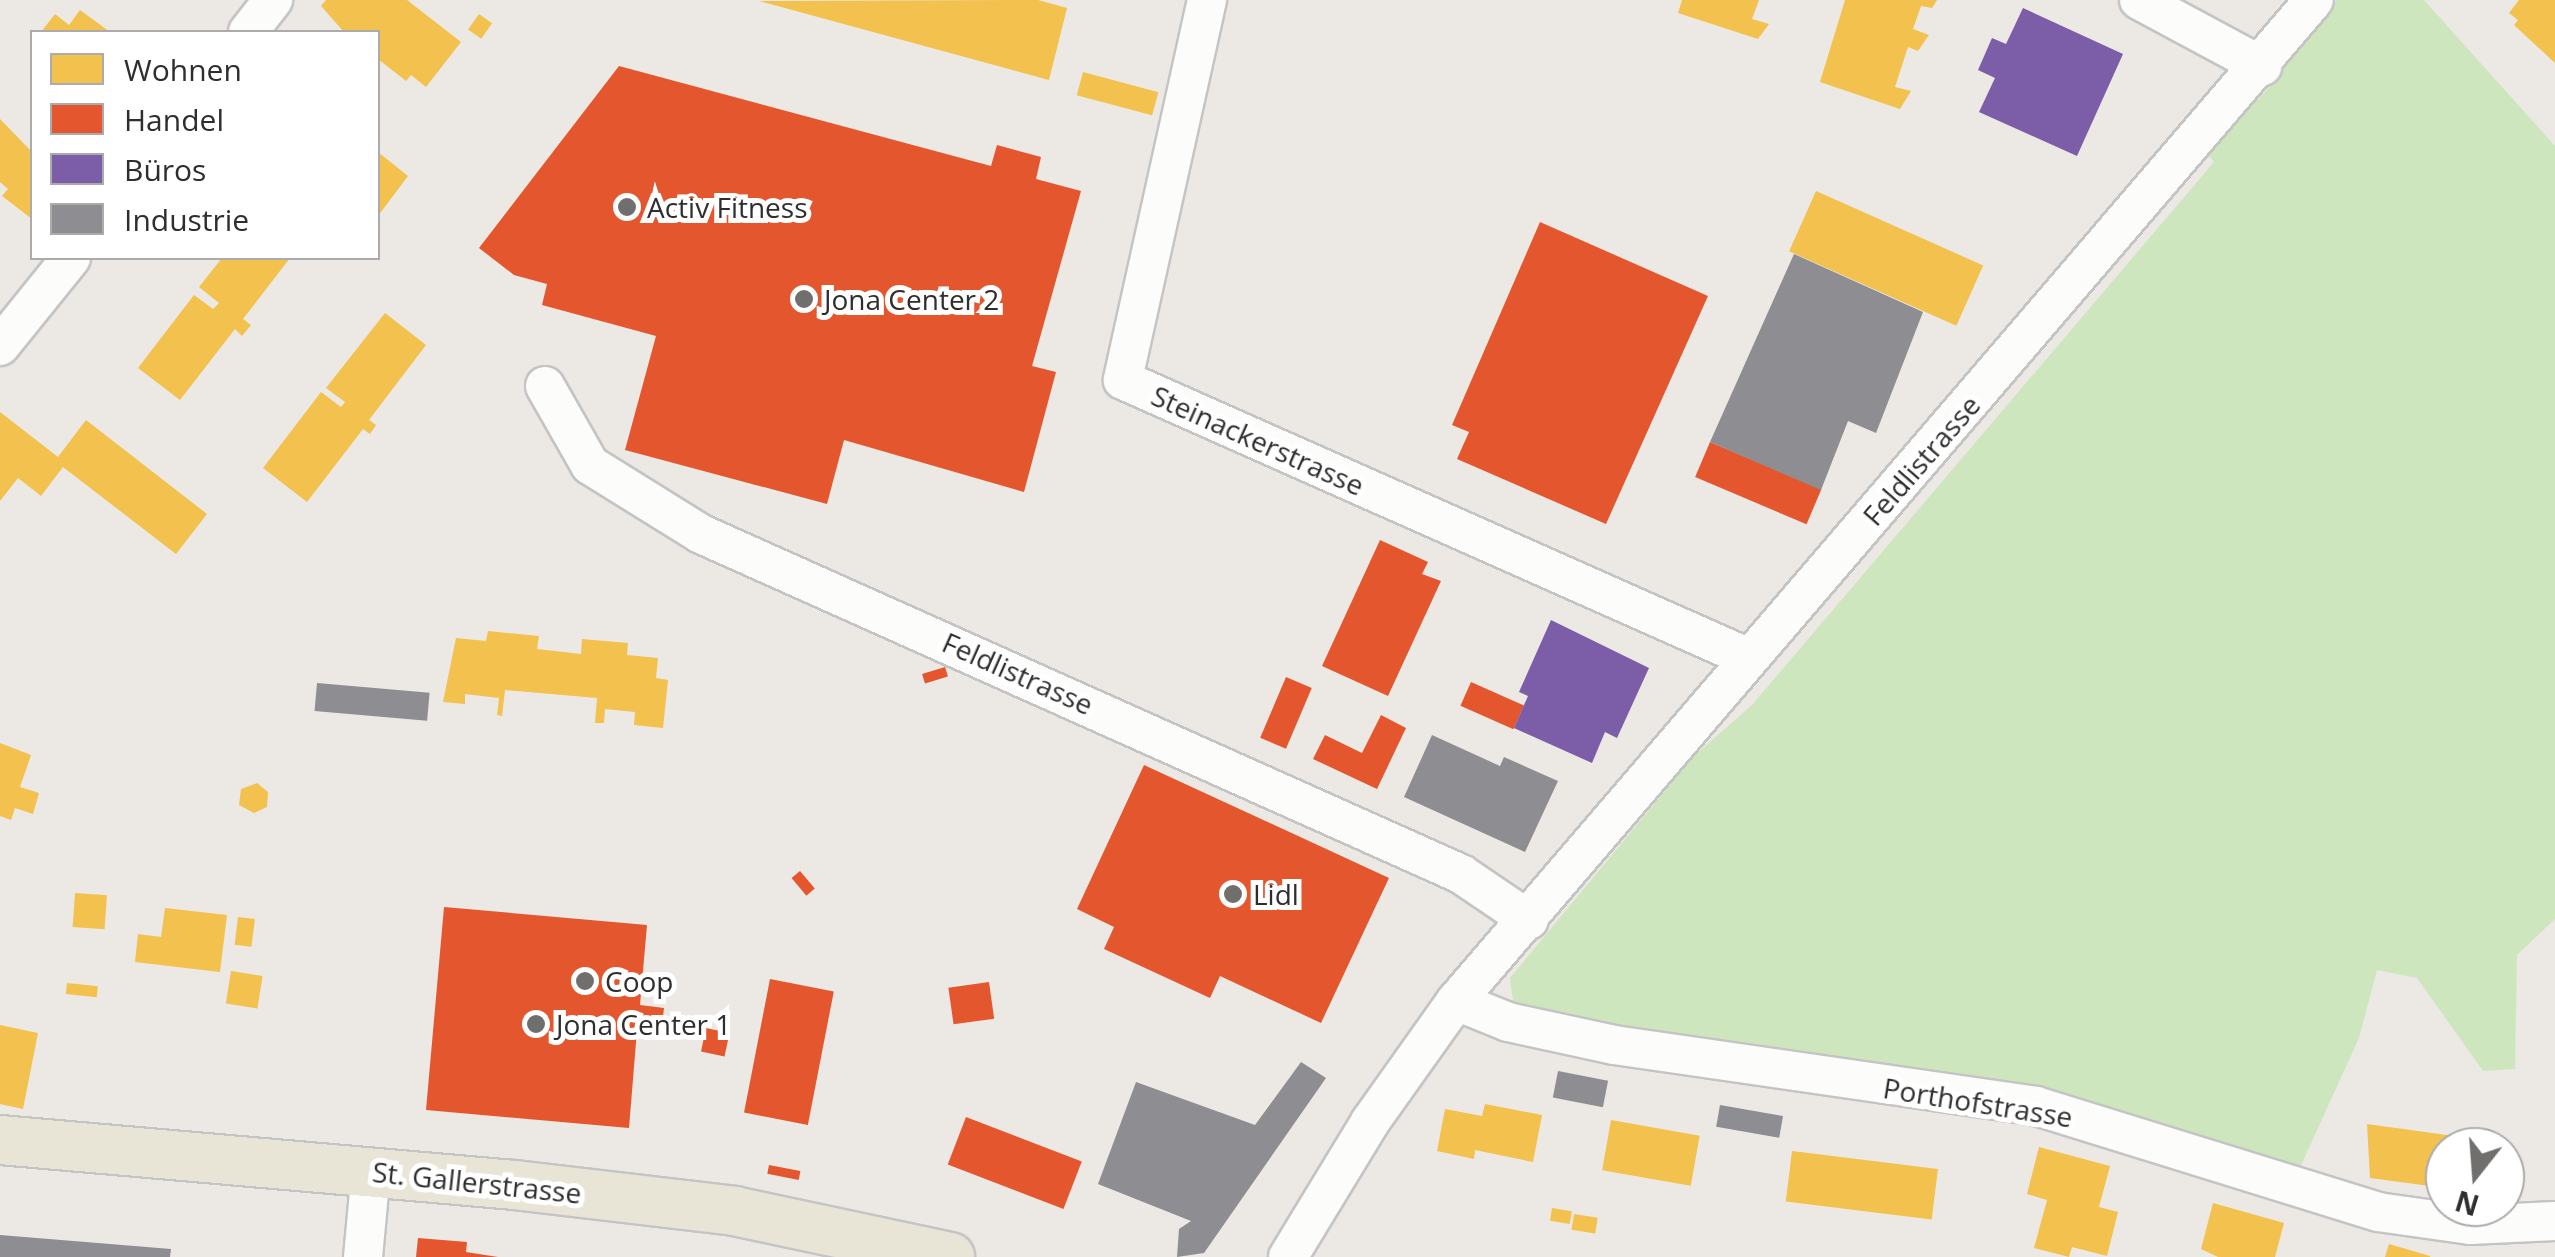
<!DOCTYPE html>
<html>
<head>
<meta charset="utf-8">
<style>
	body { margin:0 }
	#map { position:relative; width:2555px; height:1257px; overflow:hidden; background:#ece8e4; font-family:"Open Sans",sans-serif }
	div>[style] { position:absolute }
	.green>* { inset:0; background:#cee6be }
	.homes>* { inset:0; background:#f2c14e; transform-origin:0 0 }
	.shops>* { inset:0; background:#e4572e; transform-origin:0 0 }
	.offices>* { inset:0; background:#7b5ea7 }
	.industry>* { inset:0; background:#8d8d92; transform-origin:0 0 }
	.roads { filter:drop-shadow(2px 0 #c5c4c5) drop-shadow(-2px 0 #c5c4c5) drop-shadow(0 2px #c5c4c5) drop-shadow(0 -2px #c5c4c5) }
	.minor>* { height:38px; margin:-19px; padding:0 19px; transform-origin:19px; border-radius:19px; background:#fcfcfb }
	.major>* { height:48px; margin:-24px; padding:0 24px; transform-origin:24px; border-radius:24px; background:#e8e4d6 }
	.dots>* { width:28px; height:28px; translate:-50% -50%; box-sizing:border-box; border:5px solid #fff; border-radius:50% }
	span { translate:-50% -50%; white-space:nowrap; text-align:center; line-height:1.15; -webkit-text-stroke:10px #fff; paint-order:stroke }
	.poi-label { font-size:28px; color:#2e2e2e }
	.left { translate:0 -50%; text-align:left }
	.street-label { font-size:28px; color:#2e2e2e }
	.legend { position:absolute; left:30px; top:30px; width:350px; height:230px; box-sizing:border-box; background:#fff; border:2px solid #ababab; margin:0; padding:12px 18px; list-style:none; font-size:30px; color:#2e2e2e }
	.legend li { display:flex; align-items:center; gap:20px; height:50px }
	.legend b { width:50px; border:2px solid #ababab }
	.north { position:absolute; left:2425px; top:1127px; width:100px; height:100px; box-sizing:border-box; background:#fff; border:2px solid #ababab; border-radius:50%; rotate:197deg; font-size:28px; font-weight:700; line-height:40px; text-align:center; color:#2e2e2e }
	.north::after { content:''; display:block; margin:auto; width:35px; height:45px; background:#706f6e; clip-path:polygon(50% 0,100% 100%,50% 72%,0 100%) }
</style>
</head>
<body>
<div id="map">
	<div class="green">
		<i style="clip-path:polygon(2337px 0,2424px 0,2555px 146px,2555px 919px,2517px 955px,2515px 1069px,2483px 1071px,2417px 978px,2377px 970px,2359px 1038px,2298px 1172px,2010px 1081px,1671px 1043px,1522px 1011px,1513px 1001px,1510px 978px,1694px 756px,1752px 705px,2214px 162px,2206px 152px,2266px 91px)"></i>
	</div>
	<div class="homes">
		<i style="clip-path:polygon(326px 0,407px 0,461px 42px,426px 87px,411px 75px,406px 81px,378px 59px,378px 32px,344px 32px,321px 6px)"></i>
		<i style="clip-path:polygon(1038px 0,1067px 8px,1049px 80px,759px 1px)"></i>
		<i style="clip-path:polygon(1682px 0,1759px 0,1752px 19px,1769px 24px,1758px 39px,1678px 13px)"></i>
		<i style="clip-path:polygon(1845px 0,1937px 0,1932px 8px,1921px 6px,1913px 29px,1929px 35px,1918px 51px,1908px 47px,1895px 87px,1911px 91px,1900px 109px,1820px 82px)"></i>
		<i style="clip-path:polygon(2519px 0,2555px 0,2555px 63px,2514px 25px,2518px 20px,2509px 13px)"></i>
		<i style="clip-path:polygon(80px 10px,110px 32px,41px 32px,55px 14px,69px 25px)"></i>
		<i style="left:479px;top:14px;width:16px;height:19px;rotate:35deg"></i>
		<i style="left:1083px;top:72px;width:78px;height:24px;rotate:15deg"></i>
		<i style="clip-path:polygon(0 119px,32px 152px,32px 219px,2px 196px,8px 189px,0 182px)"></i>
		<i style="clip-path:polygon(378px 152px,408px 176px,378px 216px)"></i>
		<i style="left:1816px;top:191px;width:183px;height:66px;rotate:24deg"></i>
		<i style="clip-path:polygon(222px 258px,290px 258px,243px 319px,251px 325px,242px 336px,235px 329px,180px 400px,138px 368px,194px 295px,213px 309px,219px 303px,199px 287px)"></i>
		<i style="clip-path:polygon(385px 313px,426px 345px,369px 420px,376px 425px,370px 434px,363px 429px,307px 502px,263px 468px,321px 392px,341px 407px,345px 402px,326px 388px)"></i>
		<i style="clip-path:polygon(0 412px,58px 457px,86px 420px,207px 514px,176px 554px,63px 467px,41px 496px,18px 478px,0 501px)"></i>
		<i style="clip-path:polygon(488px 631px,539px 636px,537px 649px,581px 654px,582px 639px,628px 643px,627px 655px,658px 658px,656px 678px,668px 680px,663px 728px,634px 725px,635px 712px,605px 709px,604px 723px,595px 723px,597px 698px,505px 690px,502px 716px,497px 715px,499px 698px,465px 694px,465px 704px,443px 702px,456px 638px,486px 641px)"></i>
		<i style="clip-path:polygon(0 743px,31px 755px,20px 787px,39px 793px,33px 814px,15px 808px,11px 820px,0 816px)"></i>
		<i style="clip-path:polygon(257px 783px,268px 792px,267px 807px,254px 813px,239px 805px,241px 789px)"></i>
		<i style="left:75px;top:893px;width:32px;height:34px;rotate:4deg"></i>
		<i style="clip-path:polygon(165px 908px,227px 915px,220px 972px,135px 962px,138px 934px,161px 937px)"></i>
		<i style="left:238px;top:917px;width:17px;height:28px;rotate:7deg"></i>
		<i style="left:231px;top:971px;width:32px;height:33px;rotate:9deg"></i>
		<i style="left:67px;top:983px;width:31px;height:11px;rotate:6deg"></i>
		<i style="clip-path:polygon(0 1025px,38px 1033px,23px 1109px,0 1104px)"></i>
		<i style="clip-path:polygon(1485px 1104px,1542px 1115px,1533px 1162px,1475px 1150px,1474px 1159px,1437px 1151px,1445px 1109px,1482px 1116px)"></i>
		<i style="left:1611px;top:1120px;width:90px;height:51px;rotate:10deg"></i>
		<i style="clip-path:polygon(2367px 1124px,2497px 1142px,2497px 1147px,2445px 1147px,2445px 1188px,2370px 1178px)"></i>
		<i style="clip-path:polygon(2039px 1147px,2110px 1166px,2099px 1207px,2118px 1212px,2107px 1256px,2072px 1247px,2069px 1257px,2034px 1248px,2047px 1200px,2027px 1194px)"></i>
		<i style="left:1792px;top:1151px;width:147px;height:51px;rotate:7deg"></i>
		<i style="clip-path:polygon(2213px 1203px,2284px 1223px,2275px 1257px,2218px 1257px,2201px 1249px)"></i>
		<i style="left:1552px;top:1208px;width:20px;height:13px;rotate:9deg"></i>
		<i style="left:1574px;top:1214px;width:24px;height:16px;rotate:9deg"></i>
		<i style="clip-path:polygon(2389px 1244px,2430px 1256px,2430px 1257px,2385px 1257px)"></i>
	</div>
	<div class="shops">
		<i style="clip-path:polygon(619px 66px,991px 166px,997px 145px,1041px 157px,1036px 179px,1081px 191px,1032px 366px,1056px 372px,1024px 492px,844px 440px,827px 504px,625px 450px,656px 336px,542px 305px,547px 284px,514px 275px,479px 248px)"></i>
		<i style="clip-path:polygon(1540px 222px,1708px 296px,1606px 524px,1457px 459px,1469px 432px,1452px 425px)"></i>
		<i style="left:1710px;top:442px;width:121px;height:38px;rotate:23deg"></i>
		<i style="clip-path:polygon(1380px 540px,1428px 562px,1422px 574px,1441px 581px,1388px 696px,1322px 666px)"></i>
		<i style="left:945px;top:667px;width:10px;height:24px;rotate:73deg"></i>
		<i style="left:1286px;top:677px;width:28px;height:66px;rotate:23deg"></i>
		<i style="left:1471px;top:682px;width:58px;height:26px;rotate:24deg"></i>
		<i style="clip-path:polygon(1381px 715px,1406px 728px,1377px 789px,1313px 759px,1325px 735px,1362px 753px)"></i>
		<i style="clip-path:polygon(1144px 765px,1389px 878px,1321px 1023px,1220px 976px,1210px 998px,1104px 949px,1114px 927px,1077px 909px)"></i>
		<i style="left:800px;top:871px;width:23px;height:11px;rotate:50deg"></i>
		<i style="clip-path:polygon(444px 907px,647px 925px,640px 1005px,664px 1008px,661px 1034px,637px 1030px,629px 1128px,426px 1110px)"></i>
		<i style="left:770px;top:979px;width:65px;height:136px;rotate:11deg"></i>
		<i style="left:989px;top:982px;width:37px;height:41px;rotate:82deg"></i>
		<i style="left:706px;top:1028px;width:24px;height:24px;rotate:12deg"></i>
		<i style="left:966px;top:1117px;width:124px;height:51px;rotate:21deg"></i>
		<i style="left:769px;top:1165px;width:32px;height:9px;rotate:11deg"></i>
		<i style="clip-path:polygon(418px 1238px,467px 1242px,466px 1252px,498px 1257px,416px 1257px)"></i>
	</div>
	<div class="offices">
		<i style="clip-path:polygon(2023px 8px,2123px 54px,2077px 156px,1979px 112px,1995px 78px,1978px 70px,1992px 38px,2006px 44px)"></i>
		<i style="clip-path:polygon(1551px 620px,1649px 668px,1617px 738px,1605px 732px,1592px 763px,1514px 728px,1528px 696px,1519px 692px)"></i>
	</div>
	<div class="industry">
		<i style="clip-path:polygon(1794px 254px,1923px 312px,1876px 433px,1848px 421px,1821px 490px,1710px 442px)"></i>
		<i style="left:317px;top:683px;width:113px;height:28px;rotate:5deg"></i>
		<i style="clip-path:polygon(1432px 735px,1500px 766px,1504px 757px,1558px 781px,1525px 852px,1404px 797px)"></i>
		<i style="clip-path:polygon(1301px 1062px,1326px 1078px,1204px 1253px,1177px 1257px,1179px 1229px,1191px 1221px,1098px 1184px,1136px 1082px,1255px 1125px)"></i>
		<i style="left:1558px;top:1071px;width:51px;height:27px;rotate:11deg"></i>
		<i style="left:1720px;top:1105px;width:64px;height:22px;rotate:10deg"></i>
		<i style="clip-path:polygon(0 1235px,171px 1249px,170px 1257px,0 1257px)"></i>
	</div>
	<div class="roads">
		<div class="minor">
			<i style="left:1207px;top:0;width:389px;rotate:102.5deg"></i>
			<i style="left:1123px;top:380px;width:685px;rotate:23.95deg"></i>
			<i style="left:2139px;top:0;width:140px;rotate:28.2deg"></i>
			<i style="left:248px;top:32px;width:41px;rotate:-52deg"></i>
			<i style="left:0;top:346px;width:113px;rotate:-51.1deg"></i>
			<i style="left:545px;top:386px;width:91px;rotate:60.3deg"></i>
			<i style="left:590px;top:465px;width:131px;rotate:31.9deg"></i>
			<i style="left:701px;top:534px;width:833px;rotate:24.1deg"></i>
			<i style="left:1461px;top:874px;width:82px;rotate:34.1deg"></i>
			<i style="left:1456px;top:1001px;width:56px;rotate:22deg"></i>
			<i style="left:1508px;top:1022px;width:108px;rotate:12.2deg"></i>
			<i style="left:1614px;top:1045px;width:426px;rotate:8.2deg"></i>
			<i style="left:2036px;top:1106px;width:358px;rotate:17.2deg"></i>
			<i style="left:2378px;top:1212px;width:93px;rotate:8deg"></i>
			<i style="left:2470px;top:1225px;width:85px;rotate:-2.7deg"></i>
			<i style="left:363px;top:1257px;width:86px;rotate:-84.7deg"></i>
			<i style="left:1288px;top:1257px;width:158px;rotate:-58.7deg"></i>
			<i style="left:1370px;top:1122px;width:148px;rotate:-54.6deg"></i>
			<i style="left:1456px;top:1001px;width:1318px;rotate:-49.4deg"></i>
		</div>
		<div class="major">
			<i style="left:0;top:1140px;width:516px;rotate:5deg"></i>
			<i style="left:514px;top:1185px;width:222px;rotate:6.7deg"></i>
			<i style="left:734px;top:1211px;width:221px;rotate:12deg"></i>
		</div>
	</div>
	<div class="dots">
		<i style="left:627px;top:207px;background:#706f6e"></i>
		<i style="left:804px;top:299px;background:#706f6e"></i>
		<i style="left:1233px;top:894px;background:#706f6e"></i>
		<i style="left:585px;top:981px;background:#706f6e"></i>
		<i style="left:536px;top:1024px;background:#706f6e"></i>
	</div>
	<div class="poi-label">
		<span class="left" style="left:647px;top:207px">Activ Fitness</span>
		<span class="left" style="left:824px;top:299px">Jona Center 2</span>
		<span class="left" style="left:1253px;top:894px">Lidl</span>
		<span class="left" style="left:605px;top:981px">Coop</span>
		<span class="left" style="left:556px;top:1024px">Jona Center 1</span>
	</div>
	<div class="street-label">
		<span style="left:1258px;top:440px;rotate:24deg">Steinackerstrasse</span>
		<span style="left:1921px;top:460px;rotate:-49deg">Feldlistrasse</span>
		<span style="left:1018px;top:673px;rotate:24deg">Feldlistrasse</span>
		<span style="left:1978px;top:1102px;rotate:9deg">Porthofstrasse</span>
		<span style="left:477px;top:1182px;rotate:6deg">St. Gallerstrasse</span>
	</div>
	<ul class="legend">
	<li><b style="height:28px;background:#f2c14e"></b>Wohnen</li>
	<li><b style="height:28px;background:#e4572e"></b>Handel</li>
	<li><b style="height:28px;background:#7b5ea7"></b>Büros</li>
	<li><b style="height:28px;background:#8d8d92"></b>Industrie</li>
	</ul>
	<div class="north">N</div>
</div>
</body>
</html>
